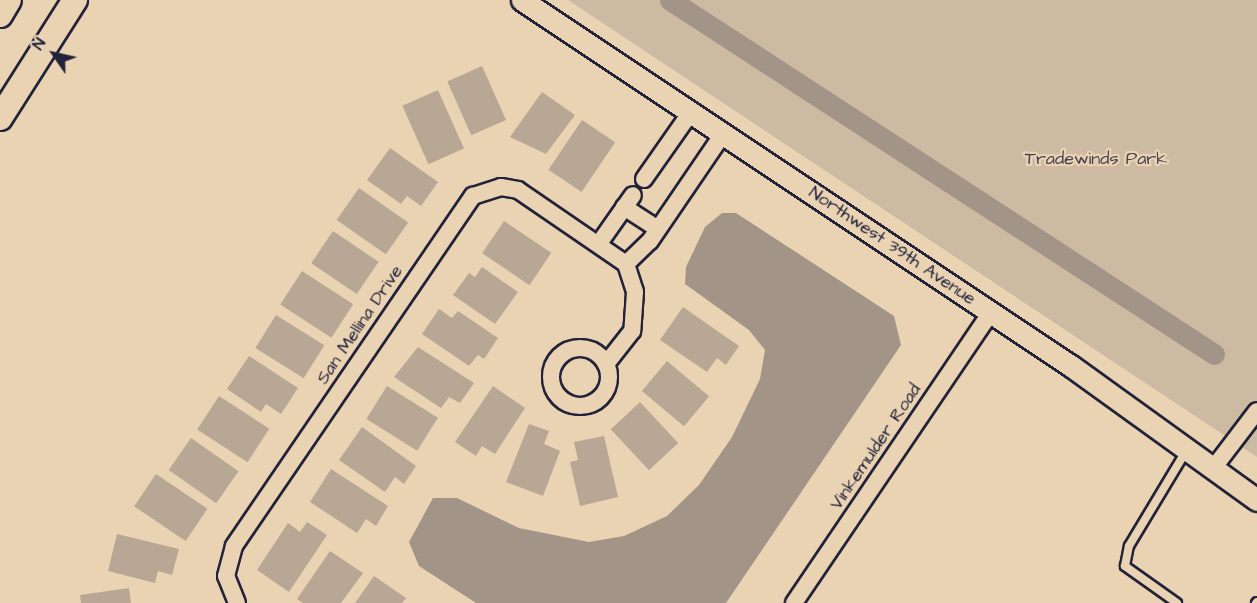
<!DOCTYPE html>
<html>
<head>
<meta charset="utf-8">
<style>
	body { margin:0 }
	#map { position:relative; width:1257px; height:603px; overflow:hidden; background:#ead3b3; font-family:"Architects Daughter",sans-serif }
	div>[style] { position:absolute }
	.green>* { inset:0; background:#cdbaa2 }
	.water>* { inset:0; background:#a39488 }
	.canal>* { height:21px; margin:-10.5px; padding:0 10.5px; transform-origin:10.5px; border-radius:10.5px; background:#a39488 }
	.building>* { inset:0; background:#b8a795; transform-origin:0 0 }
	.roads { filter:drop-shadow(2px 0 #22223b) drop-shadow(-2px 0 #22223b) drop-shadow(0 2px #22223b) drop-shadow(0 -2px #22223b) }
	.service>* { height:8px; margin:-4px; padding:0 4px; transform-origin:4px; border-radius:4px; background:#ead3b3 }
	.minor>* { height:16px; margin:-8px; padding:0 8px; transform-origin:8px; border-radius:8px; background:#ead3b3 }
	.minor>.ring { margin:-8px; padding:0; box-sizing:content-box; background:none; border:16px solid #ead3b3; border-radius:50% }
	.tertiary>* { height:21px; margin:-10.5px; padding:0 10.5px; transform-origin:10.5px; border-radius:10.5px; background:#ead3b3 }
	.secondary>* { height:24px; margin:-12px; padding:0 12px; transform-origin:12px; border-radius:12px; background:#ead3b3 }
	span { translate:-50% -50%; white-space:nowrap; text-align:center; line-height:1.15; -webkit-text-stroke:4.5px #ead3b3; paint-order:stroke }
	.park-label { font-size:18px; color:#444050 }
	.street-label { font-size:18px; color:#22223b }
	.north { position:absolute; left:24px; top:24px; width:60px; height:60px; -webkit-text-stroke:4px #ead3b3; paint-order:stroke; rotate:304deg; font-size:16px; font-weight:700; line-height:24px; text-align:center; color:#22223b }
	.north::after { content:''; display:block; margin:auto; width:21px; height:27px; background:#22223b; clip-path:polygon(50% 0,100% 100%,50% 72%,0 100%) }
</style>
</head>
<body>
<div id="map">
	<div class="green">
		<i style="clip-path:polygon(568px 0,1257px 0,1257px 457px)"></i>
	</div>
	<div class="water">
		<i style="clip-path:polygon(722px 213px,736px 213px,894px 316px,901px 345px,726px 603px,476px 603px,419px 566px,409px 542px,433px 498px,457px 498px,519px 528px,589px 542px,624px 536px,667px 516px,699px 485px,732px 437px,760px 379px,765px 350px,749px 330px,685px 284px,686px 267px,705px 227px)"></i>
	</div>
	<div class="canal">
		<i style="left:670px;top:0;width:649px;rotate:33.05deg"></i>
	</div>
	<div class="building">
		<i style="left:482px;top:66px;width:59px;height:38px;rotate:66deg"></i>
		<i style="left:438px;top:90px;width:64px;height:39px;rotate:66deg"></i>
		<i style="clip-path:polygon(542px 92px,575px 115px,546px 154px,510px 137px)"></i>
		<i style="left:582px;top:120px;width:40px;height:60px;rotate:34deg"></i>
		<i style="clip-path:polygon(390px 148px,438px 182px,421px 206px,407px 196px,401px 204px,367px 180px)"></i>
		<i style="left:359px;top:188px;width:60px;height:39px;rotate:35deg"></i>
		<i style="left:504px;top:221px;width:57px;height:39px;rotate:34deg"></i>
		<i style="left:333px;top:231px;width:55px;height:39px;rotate:34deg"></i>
		<i style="clip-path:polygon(482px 267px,518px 292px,495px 324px,453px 295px,469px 273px,475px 277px)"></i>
		<i style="left:302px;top:271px;width:61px;height:40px;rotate:33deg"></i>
		<i style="clip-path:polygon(683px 307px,739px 346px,726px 365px,717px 358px,707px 372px,660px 340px)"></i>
		<i style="clip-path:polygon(439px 309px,452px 318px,458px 311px,498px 338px,484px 359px,478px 355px,469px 366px,422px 334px)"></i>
		<i style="left:276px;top:315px;width:57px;height:39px;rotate:32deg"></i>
		<i style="clip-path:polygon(418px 347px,474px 383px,460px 403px,449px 397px,441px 408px,394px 377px)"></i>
		<i style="clip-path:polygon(249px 356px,298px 388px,281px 414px,266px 404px,261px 412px,227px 389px)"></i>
		<i style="left:667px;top:361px;width:55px;height:39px;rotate:40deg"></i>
		<i style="left:387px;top:386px;width:60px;height:39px;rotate:32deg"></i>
		<i style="clip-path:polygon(493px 386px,525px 408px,495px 454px,482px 446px,476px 456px,455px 442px)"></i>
		<i style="left:219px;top:396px;width:60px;height:40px;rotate:33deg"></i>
		<i style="left:640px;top:402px;width:56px;height:40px;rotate:47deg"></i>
		<i style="clip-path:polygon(529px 424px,549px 431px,544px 444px,560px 451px,543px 496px,506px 482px)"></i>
		<i style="clip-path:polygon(362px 427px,416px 466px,404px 484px,395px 477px,385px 492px,339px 460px)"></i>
		<i style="clip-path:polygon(604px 436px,618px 497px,580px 506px,570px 462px,578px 460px,574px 442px)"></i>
		<i style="left:191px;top:438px;width:58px;height:39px;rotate:35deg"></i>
		<i style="clip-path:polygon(331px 469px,388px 506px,376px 526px,366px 519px,357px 533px,310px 502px)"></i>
		<i style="left:156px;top:474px;width:62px;height:39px;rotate:34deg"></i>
		<i style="clip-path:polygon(307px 522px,327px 535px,289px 592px,257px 570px,288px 523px,300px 532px)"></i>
		<i style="clip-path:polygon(117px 534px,179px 549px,172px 575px,158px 571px,155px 583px,108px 571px)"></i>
		<i style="clip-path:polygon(330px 551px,363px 573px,341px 603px,303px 603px,297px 599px)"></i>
		<i style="clip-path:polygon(374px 576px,406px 598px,402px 603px,355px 603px)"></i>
		<i style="clip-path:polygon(129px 588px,131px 603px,81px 603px,80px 595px)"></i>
	</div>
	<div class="roads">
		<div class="service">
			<i style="left:1177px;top:603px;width:64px;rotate:-144.6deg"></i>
			<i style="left:1125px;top:566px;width:20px;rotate:-79deg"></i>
			<i style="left:1129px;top:546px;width:111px;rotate:-59deg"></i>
			<i style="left:1256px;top:603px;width:1px;rotate:-45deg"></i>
		</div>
		<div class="minor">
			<i style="left:644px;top:179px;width:82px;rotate:-55deg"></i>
			<i style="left:624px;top:207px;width:40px;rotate:32.9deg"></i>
			<i style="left:600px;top:242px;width:57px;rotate:-54.9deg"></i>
			<i style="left:626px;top:264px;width:33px;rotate:-44deg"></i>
			<i style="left:650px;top:241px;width:130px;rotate:-55.7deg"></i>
			<i class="ring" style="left:551px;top:348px;width:42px;height:42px"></i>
			<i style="left:1212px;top:470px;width:74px;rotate:-52.7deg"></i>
			<i style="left:237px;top:603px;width:29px;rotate:-112deg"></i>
			<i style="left:226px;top:576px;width:31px;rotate:-75deg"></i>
			<i style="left:234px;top:546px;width:424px;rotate:-55.7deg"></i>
			<i style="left:473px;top:196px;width:29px;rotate:-18deg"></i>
			<i style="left:501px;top:187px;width:17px;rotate:10deg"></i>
			<i style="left:518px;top:190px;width:131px;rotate:34.4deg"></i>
			<i style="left:626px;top:264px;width:29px;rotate:72deg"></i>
			<i style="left:635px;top:292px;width:39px;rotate:94deg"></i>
			<i style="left:632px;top:331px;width:42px;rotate:128.2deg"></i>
			<i style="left:794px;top:603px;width:351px;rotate:-55.9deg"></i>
		</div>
		<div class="tertiary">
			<i style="left:522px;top:0;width:660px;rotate:33.69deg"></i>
			<i style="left:1071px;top:366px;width:229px;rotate:35.8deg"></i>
		</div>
		<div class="secondary">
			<i style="left:0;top:15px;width:17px;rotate:-59deg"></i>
			<i style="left:0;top:118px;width:140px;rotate:-57.6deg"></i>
		</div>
	</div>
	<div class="park-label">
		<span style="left:1096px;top:159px">Tradewinds Park</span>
	</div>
	<div class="street-label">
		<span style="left:892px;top:246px;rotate:34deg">Northwest 39th Avenue</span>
		<span style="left:360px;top:325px;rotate:-56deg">San Mellina Drive</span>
		<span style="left:876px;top:447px;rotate:-56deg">Vinkemulder Road</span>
	</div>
	<div class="north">N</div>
</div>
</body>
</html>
